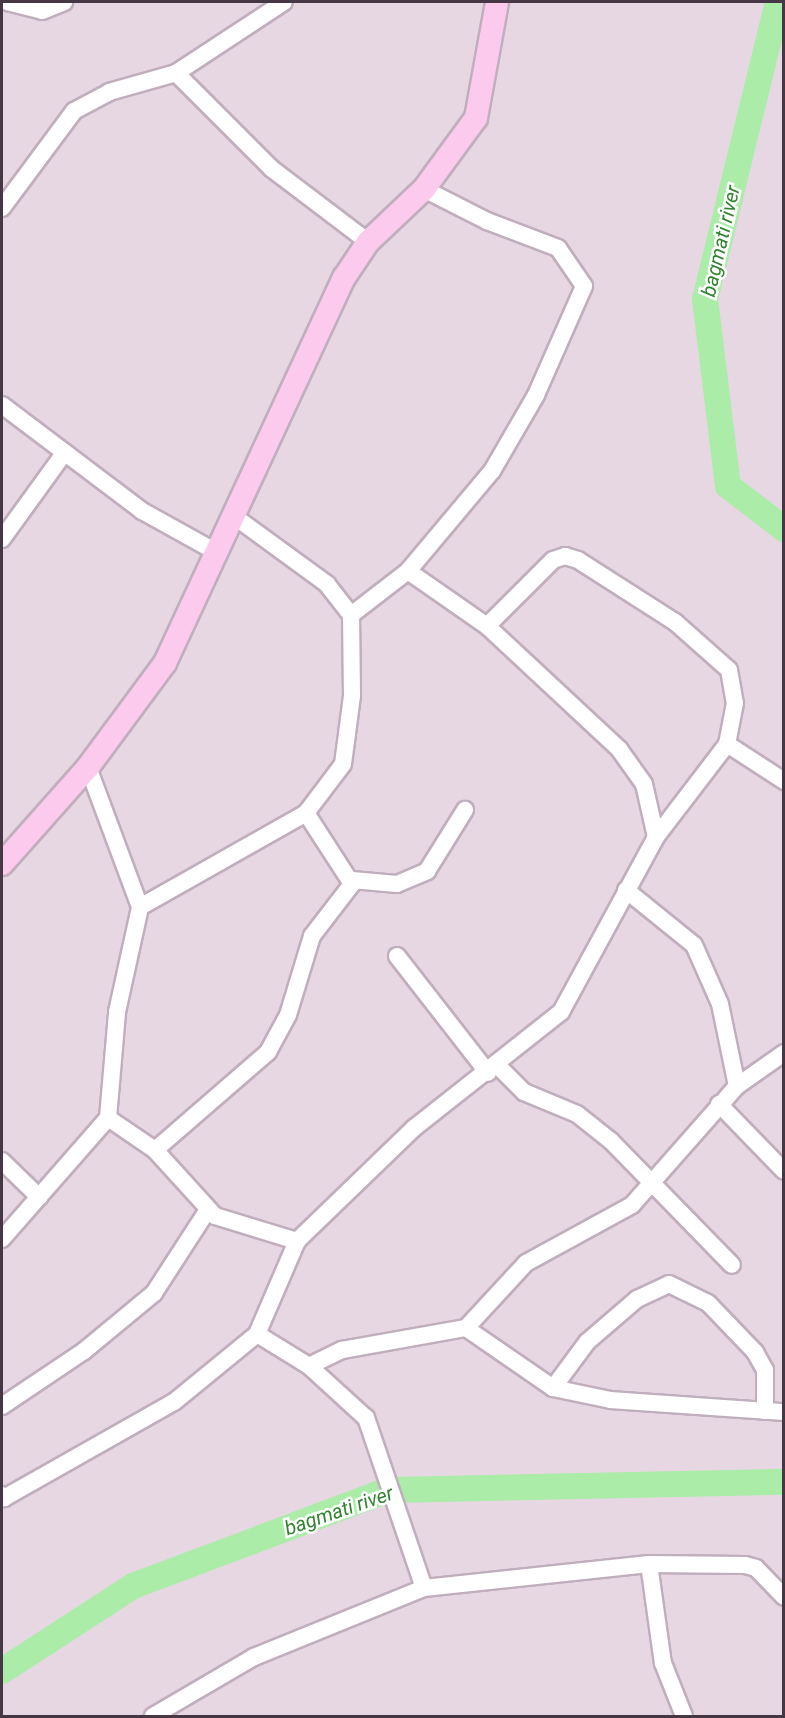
<!DOCTYPE html>
<html>
<head>
<meta charset="utf-8">
<style>
	body { margin:0 }
	#map { position:relative; width:785px; height:1718px; overflow:hidden; background:#f3e8f1; font-family:Roboto,sans-serif }
	div>[style] { position:absolute }
	.residential>* { inset:0; background:#e7d7e3; transform-origin:0 0 }
	.river>* { height:26px; margin:-13px; padding:0 13px; transform-origin:13px; border-radius:13px; background:#aceca9 }
	.roads { filter:drop-shadow(2px 0 #c1aebd) drop-shadow(-2px 0 #c1aebd) drop-shadow(0 2px #c1aebd) drop-shadow(0 -2px #c1aebd) }
	.street>* { height:16px; margin:-8px; padding:0 8px; transform-origin:8px; border-radius:8px; background:#fff }
	.secondary>* { height:22px; margin:-11px; padding:0 11px; transform-origin:11px; border-radius:11px; background:#fbcaec }
	span { translate:-50% -50%; white-space:nowrap; text-align:center; line-height:1.15; -webkit-text-stroke:5px #fff; paint-order:stroke }
	.water-label { font-size:20px; color:#30852e; font-style:italic }
	.frame { position:absolute; inset:0; border:3px solid #463744; pointer-events:none }
</style>
</head>
<body>
<div id="map">
	<div class="residential">
		<i style="left:2px;top:2px;width:781px;height:1714px"></i>
	</div>
	<div class="river">
		<i style="left:778px;top:2px;width:306px;rotate:103.8deg"></i>
		<i style="left:705px;top:299px;width:188px;rotate:83deg"></i>
		<i style="left:728px;top:486px;width:71px;rotate:37.5deg"></i>
		<i style="left:2px;top:1671px;width:156px;rotate:-33deg"></i>
		<i style="left:133px;top:1586px;width:273px;rotate:-20.6deg"></i>
		<i style="left:389px;top:1490px;width:395px;rotate:-1.2deg"></i>
	</div>
	<div class="roads">
		<div class="street">
			<i style="left:7px;top:2px;width:36px;rotate:14deg"></i>
			<i style="left:42px;top:11px;width:24px;rotate:-22deg"></i>
			<i style="left:176px;top:73px;width:136px;rotate:45deg"></i>
			<i style="left:272px;top:169px;width:121px;rotate:37.2deg"></i>
			<i style="left:2px;top:208px;width:121px;rotate:-53.4deg"></i>
			<i style="left:74px;top:111px;width:40px;rotate:-28deg"></i>
			<i style="left:109px;top:92px;width:70px;rotate:-15.8deg"></i>
			<i style="left:176px;top:73px;width:129px;rotate:-33.3deg"></i>
			<i style="left:2px;top:405px;width:176px;rotate:37.1deg"></i>
			<i style="left:142px;top:511px;width:85px;rotate:29deg"></i>
			<i style="left:2px;top:539px;width:107px;rotate:-54.1deg"></i>
			<i style="left:351px;top:615px;width:72px;rotate:-37.7deg"></i>
			<i style="left:408px;top:571px;width:131px;rotate:-50deg"></i>
			<i style="left:492px;top:471px;width:88px;rotate:-59.9deg"></i>
			<i style="left:536px;top:395px;width:119px;rotate:-66.2deg"></i>
			<i style="left:584px;top:286px;width:46px;rotate:-124.4deg"></i>
			<i style="left:558px;top:248px;width:76px;rotate:-159.2deg"></i>
			<i style="left:487px;top:221px;width:71px;rotate:-153.1deg"></i>
			<i style="left:487px;top:626px;width:93px;rotate:-45deg"></i>
			<i style="left:553px;top:560px;width:13px;rotate:-18deg"></i>
			<i style="left:565px;top:556px;width:14px;rotate:17deg"></i>
			<i style="left:578px;top:560px;width:115px;rotate:32.6deg"></i>
			<i style="left:675px;top:622px;width:72px;rotate:41.6deg"></i>
			<i style="left:729px;top:670px;width:34px;rotate:80deg"></i>
			<i style="left:735px;top:703px;width:42px;rotate:101deg"></i>
			<i style="left:656px;top:837px;width:117px;rotate:-52.6deg"></i>
			<i style="left:727px;top:744px;width:68px;rotate:33deg"></i>
			<i style="left:352px;top:880px;width:45px;rotate:5.1deg"></i>
			<i style="left:397px;top:884px;width:33px;rotate:-23deg"></i>
			<i style="left:427px;top:871px;width:72px;rotate:-58.1deg"></i>
			<i style="left:626px;top:890px;width:87px;rotate:39deg"></i>
			<i style="left:694px;top:945px;width:64px;rotate:66.2deg"></i>
			<i style="left:720px;top:1004px;width:84px;rotate:78.3deg"></i>
			<i style="left:140px;top:907px;width:191px;rotate:-29.5deg"></i>
			<i style="left:306px;top:813px;width:61px;rotate:-52.9deg"></i>
			<i style="left:343px;top:764px;width:69px;rotate:-82.5deg"></i>
			<i style="left:352px;top:696px;width:81px;rotate:-90.7deg"></i>
			<i style="left:351px;top:615px;width:39px;rotate:-128deg"></i>
			<i style="left:327px;top:584px;width:114px;rotate:-143.9deg"></i>
			<i style="left:397px;top:956px;width:148px;rotate:52.1deg"></i>
			<i style="left:496px;top:1064px;width:40px;rotate:45deg"></i>
			<i style="left:524px;top:1092px;width:57px;rotate:22.5deg"></i>
			<i style="left:577px;top:1114px;width:43px;rotate:38.5deg"></i>
			<i style="left:611px;top:1141px;width:173px;rotate:45.7deg"></i>
			<i style="left:719px;top:1104px;width:93px;rotate:45.9deg"></i>
			<i style="left:108px;top:1118px;width:57px;rotate:34.2deg"></i>
			<i style="left:155px;top:1150px;width:89px;rotate:47.7deg"></i>
			<i style="left:215px;top:1216px;width:86px;rotate:17deg"></i>
			<i style="left:155px;top:1150px;width:150px;rotate:-40.9deg"></i>
			<i style="left:268px;top:1052px;width:42px;rotate:-61.6deg"></i>
			<i style="left:288px;top:1015px;width:83px;rotate:-73.1deg"></i>
			<i style="left:312px;top:936px;width:66px;rotate:-52.4deg"></i>
			<i style="left:352px;top:884px;width:85px;rotate:-122.9deg"></i>
			<i style="left:2px;top:1161px;width:52px;rotate:44.2deg"></i>
			<i style="left:2px;top:1239px;width:161px;rotate:-48.8deg"></i>
			<i style="left:108px;top:1118px;width:106px;rotate:-85.1deg"></i>
			<i style="left:117px;top:1012px;width:107px;rotate:-77.6deg"></i>
			<i style="left:140px;top:907px;width:149px;rotate:-110.4deg"></i>
			<i style="left:466px;top:1328px;width:106px;rotate:34.6deg"></i>
			<i style="left:553px;top:1388px;width:59px;rotate:11.7deg"></i>
			<i style="left:611px;top:1400px;width:173px;rotate:4deg"></i>
			<i style="left:309px;top:1366px;width:37px;rotate:-26deg"></i>
			<i style="left:342px;top:1350px;width:126px;rotate:-10.1deg"></i>
			<i style="left:466px;top:1328px;width:88px;rotate:-47.3deg"></i>
			<i style="left:526px;top:1263px;width:121px;rotate:-28.7deg"></i>
			<i style="left:632px;top:1205px;width:159px;rotate:-48.6deg"></i>
			<i style="left:737px;top:1086px;width:57px;rotate:-35.1deg"></i>
			<i style="left:553px;top:1388px;width:57px;rotate:-53.5deg"></i>
			<i style="left:587px;top:1342px;width:66px;rotate:-40.7deg"></i>
			<i style="left:637px;top:1299px;width:35px;rotate:-25deg"></i>
			<i style="left:669px;top:1284px;width:43px;rotate:26deg"></i>
			<i style="left:708px;top:1303px;width:68px;rotate:46.2deg"></i>
			<i style="left:755px;top:1352px;width:21px;rotate:61deg"></i>
			<i style="left:765px;top:1370px;width:41px;rotate:90deg"></i>
			<i style="left:2px;top:1406px;width:99px;rotate:-33.9deg"></i>
			<i style="left:84px;top:1351px;width:91px;rotate:-39.6deg"></i>
			<i style="left:154px;top:1293px;width:98px;rotate:-57.1deg"></i>
			<i style="left:2px;top:1495px;width:4px;rotate:56deg"></i>
			<i style="left:4px;top:1498px;width:195px;rotate:-29.5deg"></i>
			<i style="left:174px;top:1402px;width:107px;rotate:-39.3deg"></i>
			<i style="left:257px;top:1334px;width:101px;rotate:-66.7deg"></i>
			<i style="left:297px;top:1241px;width:163px;rotate:-44deg"></i>
			<i style="left:414px;top:1128px;width:187px;rotate:-38.3deg"></i>
			<i style="left:561px;top:1012px;width:199px;rotate:-61.5deg"></i>
			<i style="left:656px;top:837px;width:54px;rotate:-102.8deg"></i>
			<i style="left:644px;top:784px;width:43px;rotate:-125.5deg"></i>
			<i style="left:619px;top:749px;width:180px;rotate:-137deg"></i>
			<i style="left:487px;top:626px;width:96px;rotate:-145.2deg"></i>
			<i style="left:649px;top:1564px;width:100px;rotate:82deg"></i>
			<i style="left:663px;top:1663px;width:57px;rotate:68.4deg"></i>
			<i style="left:424px;top:1588px;width:226px;rotate:-6.1deg"></i>
			<i style="left:649px;top:1564px;width:96px;rotate:0.6deg"></i>
			<i style="left:745px;top:1565px;width:11px;rotate:15deg"></i>
			<i style="left:756px;top:1568px;width:40px;rotate:46deg"></i>
			<i style="left:153px;top:1716px;width:117px;rotate:-30.3deg"></i>
			<i style="left:254px;top:1657px;width:183px;rotate:-22.1deg"></i>
			<i style="left:424px;top:1588px;width:180px;rotate:-108.8deg"></i>
			<i style="left:366px;top:1418px;width:77px;rotate:-137.6deg"></i>
			<i style="left:309px;top:1366px;width:61px;rotate:-148.4deg"></i>
		</div>
		<div class="secondary">
			<i style="left:2px;top:864px;width:130px;rotate:-48.4deg"></i>
			<i style="left:88px;top:767px;width:129px;rotate:-53.5deg"></i>
			<i style="left:165px;top:663px;width:425px;rotate:-65.1deg"></i>
			<i style="left:344px;top:278px;width:43px;rotate:-56.3deg"></i>
			<i style="left:368px;top:242px;width:77px;rotate:-43.4deg"></i>
			<i style="left:424px;top:189px;width:88px;rotate:-53.8deg"></i>
			<i style="left:476px;top:118px;width:118px;rotate:-79.7deg"></i>
		</div>
	</div>
	<div class="water-label">
		<span style="left:721px;top:241px;rotate:-77deg">bagmati river</span>
		<span style="left:339px;top:1511px;rotate:-19deg">bagmati river</span>
	</div>
	<div class="frame"></div>
</div>
</body>
</html>
